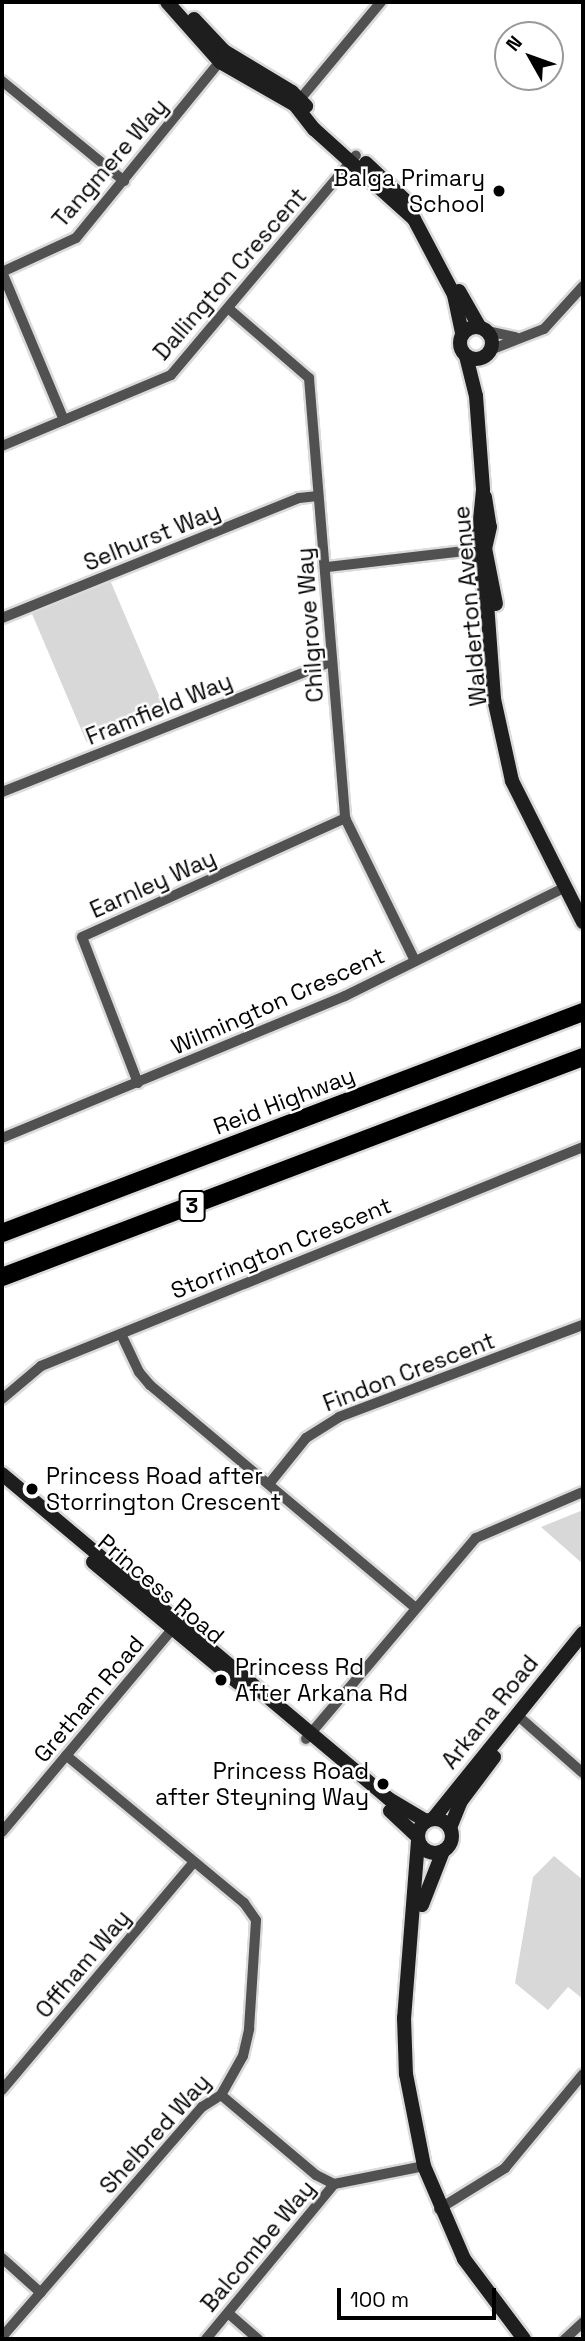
<!DOCTYPE html>
<html>
<head>
<meta charset="utf-8">
<style>
	body { margin:0 }
	#map { position:relative; width:585px; height:2341px; overflow:hidden; background:#fff; font-family:"Space Grotesk",sans-serif }
	div>[style] { position:absolute }
	.green>* { inset:0; background:#d8d8d8; transform-origin:0 0 }
	.roads { filter:drop-shadow(2px 0 #dbdbdb) drop-shadow(-2px 0 #dbdbdb) drop-shadow(0 2px #dbdbdb) drop-shadow(0 -2px #dbdbdb) }
	.street>* { height:10px; margin:-5px; padding:0 5px; transform-origin:5px; border-radius:5px; background:#515151 }
	.secondary>* { height:14px; margin:-7px; padding:0 7px; transform-origin:7px; border-radius:7px; background:#1e1e1e }
	.secondary>.ring { margin:-7px; padding:0; box-sizing:content-box; background:none; border:14px solid #1e1e1e; border-radius:50% }
	.highway>* { height:18px; margin:-9px; padding:0 9px; transform-origin:9px; border-radius:9px; background:#000 }
	.dots>* { width:19px; height:19px; translate:-50% -50%; box-sizing:border-box; border:4px solid #fff; border-radius:50% }
	span { translate:-50% -50%; white-space:nowrap; text-align:center; line-height:1.15; -webkit-text-stroke:5px #fff; paint-order:stroke }
	.shield-label span { padding:2px 5px; background:#fff; border:2px solid; border-radius:5px; -webkit-text-stroke-width:0 }
	.shield-label { font-size:21px; color:#000; font-weight:700 }
	.street-label { font-size:23px; color:#000 }
	.poi-label { font-size:23px; color:#000 }
	.right { translate:-100% -50%; text-align:right }
	.left { translate:0 -50%; text-align:left }
	.frame { position:absolute; inset:0; border:4px solid #000; pointer-events:none }
	.north { position:absolute; left:494px; top:21px; width:70px; height:70px; box-sizing:border-box; background:#fff; border:2px solid #999; border-radius:50%; rotate:310deg; font-size:19px; font-weight:700; line-height:28px; text-align:center; color:#000 }
	.north::after { content:''; display:block; margin:auto; width:24px; height:32px; background:#000; clip-path:polygon(50% 0,100% 100%,50% 72%,0 100%) }
	.scale { position:absolute; left:337px; top:2288px; width:159px; height:32px; box-sizing:border-box; border:4px solid #000; border-top:0; padding-left:9px; font-size:21px; line-height:24px; white-space:nowrap; color:#000; -webkit-text-stroke:5px #fff; paint-order:stroke }
</style>
</head>
<body>
<div id="map">
	<div class="green">
		<i style="left:110px;top:580px;width:140px;height:85px;rotate:67deg"></i>
		<i style="clip-path:polygon(583px 1510px,583px 1564px,541px 1527px)"></i>
		<i style="clip-path:polygon(554px 1856px,583px 1880px,583px 1999px,568px 1987px,548px 2010px,515px 1983px,533px 1877px)"></i>
	</div>
	<div class="roads">
		<div class="street">
			<i style="left:2px;top:81px;width:158px;rotate:39.3deg"></i>
			<i style="left:296px;top:104px;width:133px;rotate:-50.2deg"></i>
			<i style="left:2px;top:272px;width:81px;rotate:-24.7deg"></i>
			<i style="left:76px;top:238px;width:232px;rotate:-50.8deg"></i>
			<i style="left:2px;top:272px;width:160px;rotate:67.3deg"></i>
			<i style="left:228px;top:308px;width:107px;rotate:40.8deg"></i>
			<i style="left:309px;top:378px;width:441px;rotate:85.3deg"></i>
			<i style="left:345px;top:818px;width:159px;rotate:63.9deg"></i>
			<i style="left:487px;top:331px;width:29px;rotate:12deg"></i>
			<i style="left:490px;top:350px;width:58px;rotate:-21.3deg"></i>
			<i style="left:544px;top:329px;width:58px;rotate:-47.8deg"></i>
			<i style="left:2px;top:446px;width:183px;rotate:-22.8deg"></i>
			<i style="left:171px;top:375px;width:287px;rotate:-49.9deg"></i>
			<i style="left:328px;top:567px;width:154px;rotate:-6.7deg"></i>
			<i style="left:2px;top:618px;width:320px;rotate:-22deg"></i>
			<i style="left:299px;top:498px;width:19px;rotate:-6deg"></i>
			<i style="left:2px;top:792px;width:353px;rotate:-21.6deg"></i>
			<i style="left:138px;top:1083px;width:156px;rotate:-111deg"></i>
			<i style="left:82px;top:937px;width:289px;rotate:-24.3deg"></i>
			<i style="left:2px;top:1138px;width:371px;rotate:-22.5deg"></i>
			<i style="left:345px;top:996px;width:244px;rotate:-26.3deg"></i>
			<i style="left:121px;top:1334px;width:42px;rotate:64.7deg"></i>
			<i style="left:139px;top:1372px;width:17px;rotate:50deg"></i>
			<i style="left:150px;top:1385px;width:347px;rotate:40deg"></i>
			<i style="left:2px;top:1399px;width:51px;rotate:-40.2deg"></i>
			<i style="left:41px;top:1366px;width:585px;rotate:-22deg"></i>
			<i style="left:269px;top:1484px;width:59px;rotate:-51.2deg"></i>
			<i style="left:306px;top:1438px;width:39px;rotate:-32deg"></i>
			<i style="left:339px;top:1417px;width:261px;rotate:-20.7deg"></i>
			<i style="left:516px;top:1714px;width:89px;rotate:41.4deg"></i>
			<i style="left:306px;top:1739px;width:263px;rotate:-49.8deg"></i>
			<i style="left:476px;top:1538px;width:116px;rotate:-23.3deg"></i>
			<i style="left:2px;top:1832px;width:270px;rotate:-50deg"></i>
			<i style="left:2px;top:2090px;width:298px;rotate:-49.9deg"></i>
			<i style="left:221px;top:2095px;width:124px;rotate:40.1deg"></i>
			<i style="left:316px;top:2175px;width:20px;rotate:27deg"></i>
			<i style="left:439px;top:2209px;width:78px;rotate:-31.8deg"></i>
			<i style="left:505px;top:2168px;width:122px;rotate:-50.3deg"></i>
			<i style="left:2px;top:2258px;width:52px;rotate:41.9deg"></i>
			<i style="left:228px;top:2313px;width:40px;rotate:41deg"></i>
			<i style="left:2px;top:2337px;width:305px;rotate:-49deg"></i>
			<i style="left:202px;top:2107px;width:22px;rotate:-32deg"></i>
			<i style="left:221px;top:2095px;width:45px;rotate:-60.6deg"></i>
			<i style="left:243px;top:2056px;width:28px;rotate:-77deg"></i>
			<i style="left:249px;top:2029px;width:109px;rotate:-86.3deg"></i>
			<i style="left:256px;top:1920px;width:21px;rotate:-125deg"></i>
			<i style="left:244px;top:1903px;width:231px;rotate:-140.3deg"></i>
			<i style="left:206px;top:2339px;width:201px;rotate:-50.4deg"></i>
			<i style="left:334px;top:2184px;width:92px;rotate:-11.3deg"></i>
			<i style="left:565px;top:2339px;width:25px;rotate:-43deg"></i>
		</div>
		<div class="secondary">
			<i style="left:167px;top:2px;width:80px;rotate:48.5deg"></i>
			<i style="left:220px;top:62px;width:86px;rotate:29.8deg"></i>
			<i style="left:295px;top:105px;width:31px;rotate:52deg"></i>
			<i style="left:314px;top:129px;width:135px;rotate:42deg"></i>
			<i style="left:414px;top:219px;width:86px;rotate:62.2deg"></i>
			<i style="left:454px;top:295px;width:39px;rotate:78deg"></i>
			<i style="left:194px;top:19px;width:44px;rotate:46.8deg"></i>
			<i style="left:224px;top:51px;width:79px;rotate:31.1deg"></i>
			<i style="left:292px;top:92px;width:20px;rotate:45deg"></i>
			<i style="left:366px;top:163px;width:59px;rotate:43.6deg"></i>
			<i style="left:459px;top:291px;width:40px;rotate:60.3deg"></i>
			<i class="ring" style="left:460px;top:327px;width:18px;height:18px"></i>
			<i style="left:466px;top:356px;width:41px;rotate:76deg"></i>
			<i style="left:476px;top:396px;width:94px;rotate:85.7deg"></i>
			<i style="left:483px;top:490px;width:60px;rotate:95.7deg"></i>
			<i style="left:477px;top:550px;width:54px;rotate:79.3deg"></i>
			<i style="left:487px;top:603px;width:96px;rotate:85.8deg"></i>
			<i style="left:494px;top:699px;width:84px;rotate:77.6deg"></i>
			<i style="left:512px;top:781px;width:158px;rotate:63.3deg"></i>
			<i style="left:485px;top:497px;width:30px;rotate:81deg"></i>
			<i style="left:490px;top:527px;width:22px;rotate:103deg"></i>
			<i style="left:485px;top:548px;width:57px;rotate:78.9deg"></i>
			<i style="left:2px;top:1474px;width:505px;rotate:40.02deg"></i>
			<i style="left:389px;top:1799px;width:43px;rotate:30.7deg"></i>
			<i style="left:93px;top:1562px;width:189px;rotate:39.8deg"></i>
			<i style="left:390px;top:1811px;width:38px;rotate:43deg"></i>
			<i style="left:433px;top:1819px;width:239px;rotate:-51.1deg"></i>
			<i class="ring" style="left:418px;top:1819px;width:20px;height:20px"></i>
			<i style="left:450px;top:1828px;width:29px;rotate:-68deg"></i>
			<i style="left:461px;top:1801px;width:55px;rotate:-53.1deg"></i>
			<i style="left:418px;top:1841px;width:178px;rotate:94.5deg"></i>
			<i style="left:404px;top:2018px;width:56px;rotate:88deg"></i>
			<i style="left:406px;top:2074px;width:94px;rotate:78.9deg"></i>
			<i style="left:424px;top:2166px;width:101px;rotate:66.7deg"></i>
			<i style="left:464px;top:2259px;width:100px;rotate:53.1deg"></i>
			<i style="left:422px;top:1905px;width:58px;rotate:-68.7deg"></i>
		</div>
		<div class="highway">
			<i style="left:2px;top:1233px;width:622px;rotate:-20.83deg"></i>
			<i style="left:2px;top:1277px;width:621px;rotate:-20.74deg"></i>
		</div>
	</div>
	<div class="dots">
		<i style="left:499px;top:191px;background:#000"></i>
		<i style="left:32px;top:1489px;background:#000"></i>
		<i style="left:221px;top:1680px;background:#000"></i>
		<i style="left:383px;top:1784px;background:#000"></i>
	</div>
	<div class="shield-label">
		<span style="left:192px;top:1206px">3</span>
	</div>
	<div class="street-label">
		<span style="left:110px;top:163px;rotate:-49deg">Tangmere Way</span>
		<span style="left:230px;top:274px;rotate:-49deg">Dallington Crescent</span>
		<span style="left:152px;top:537px;rotate:-22deg">Selhurst Way</span>
		<span style="left:470px;top:606px;rotate:-95deg">Walderton Avenue</span>
		<span style="left:310px;top:625px;rotate:-94deg">Chilgrove Way</span>
		<span style="left:159px;top:709px;rotate:-22deg">Framfield Way</span>
		<span style="left:153px;top:884px;rotate:-24deg">Earnley Way</span>
		<span style="left:278px;top:1001px;rotate:-24deg">Wilmington Crescent</span>
		<span style="left:284px;top:1101px;rotate:-21deg">Reid Highway</span>
		<span style="left:281px;top:1248px;rotate:-22deg">Storrington Crescent</span>
		<span style="left:409px;top:1372px;rotate:-21deg">Findon Crescent</span>
		<span style="left:161px;top:1589px;rotate:40deg">Princess Road</span>
		<span style="left:89px;top:1699px;rotate:-50deg">Gretham Road</span>
		<span style="left:490px;top:1712px;rotate:-51deg">Arkana Road</span>
		<span style="left:83px;top:1964px;rotate:-50deg">Offham Way</span>
		<span style="left:155px;top:2134px;rotate:-48deg">Shelbred Way</span>
		<span style="left:258px;top:2246px;rotate:-50deg">Balcombe Way</span>
	</div>
	<div class="poi-label">
		<span class="right" style="left:485px;top:191px">Balga Primary<br>School</span>
		<span class="left" style="left:46px;top:1489px">Princess Road after<br>Storrington Crescent</span>
		<span class="left" style="left:235px;top:1680px">Princess Rd<br>After Arkana Rd</span>
		<span class="right" style="left:369px;top:1784px">Princess Road<br>after Steyning Way</span>
	</div>
	<div class="frame"></div>
	<div class="north">N</div>
	<div class="scale">100 m</div>
</div>
</body>
</html>
